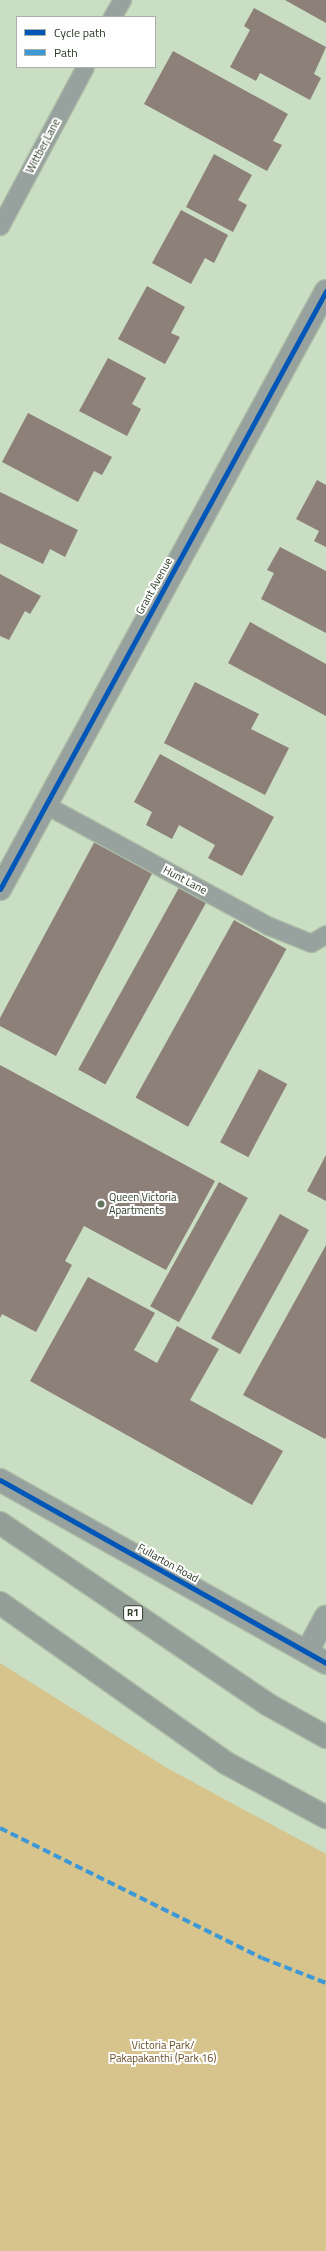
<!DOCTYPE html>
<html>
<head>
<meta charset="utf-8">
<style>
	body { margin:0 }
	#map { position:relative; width:326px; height:2251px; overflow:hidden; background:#cadec3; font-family:"Titillium Web",sans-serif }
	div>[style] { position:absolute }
	.green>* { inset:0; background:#d6c48c }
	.building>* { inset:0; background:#8c8078; transform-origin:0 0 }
	.roads { filter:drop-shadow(1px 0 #abbba6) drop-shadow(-1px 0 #abbba6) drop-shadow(0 1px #abbba6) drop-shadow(0 -1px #abbba6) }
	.lane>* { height:17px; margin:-8.5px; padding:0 8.5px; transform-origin:8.5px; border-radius:8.5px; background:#97a19e }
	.street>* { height:22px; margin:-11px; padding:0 11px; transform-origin:11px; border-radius:11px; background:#97a19e }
	.highway>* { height:22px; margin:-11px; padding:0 11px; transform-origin:11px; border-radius:11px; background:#929e97 }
	.quiet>* { height:4px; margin-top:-2px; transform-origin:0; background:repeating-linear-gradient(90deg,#3c98d6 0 8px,transparent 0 12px) }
	.cycleway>* { height:5px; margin:-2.5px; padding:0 2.5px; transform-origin:2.5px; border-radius:2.5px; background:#0057b8 }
	.dots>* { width:11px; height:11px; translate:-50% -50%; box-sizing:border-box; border:2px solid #fefefe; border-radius:50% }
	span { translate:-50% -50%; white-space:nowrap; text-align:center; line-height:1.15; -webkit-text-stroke:4px #fefefe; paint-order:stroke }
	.shield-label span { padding:1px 3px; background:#fefefe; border:1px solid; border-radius:3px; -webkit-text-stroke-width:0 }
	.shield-label { font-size:10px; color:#2c3b27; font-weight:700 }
	.street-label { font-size:11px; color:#2c3b27 }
	.poi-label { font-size:11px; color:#2c3b27 }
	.left { translate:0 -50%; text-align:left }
	.park-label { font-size:11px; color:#6a5026 }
	.legend { position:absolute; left:16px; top:16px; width:140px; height:52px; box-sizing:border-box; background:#fefefe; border:1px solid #aab0a8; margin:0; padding:5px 7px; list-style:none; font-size:12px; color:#2c3b27 }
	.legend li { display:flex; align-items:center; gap:8px; height:20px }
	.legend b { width:20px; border:1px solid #aab0a8 }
</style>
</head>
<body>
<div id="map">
	<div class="green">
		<i style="clip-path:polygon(0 1663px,167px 1768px,326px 1854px,326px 2251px,0 2251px)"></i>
	</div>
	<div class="building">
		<i style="clip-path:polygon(285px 0,326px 0,326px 23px)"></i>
		<i style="clip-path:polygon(254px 8px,326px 47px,314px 74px,321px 78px,310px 100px,260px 73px,256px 81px,230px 67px,250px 30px,244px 26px)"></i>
		<i style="clip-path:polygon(173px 51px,288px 114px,273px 141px,282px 145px,267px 171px,144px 104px)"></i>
		<i style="clip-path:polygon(214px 154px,252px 175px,238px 200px,247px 205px,233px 232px,186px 207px)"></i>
		<i style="clip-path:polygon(181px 210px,228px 235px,214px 263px,205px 258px,191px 284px,152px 263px)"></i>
		<i style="clip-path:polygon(147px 286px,185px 307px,171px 333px,180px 337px,165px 364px,118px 339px)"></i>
		<i style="clip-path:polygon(108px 358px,146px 378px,132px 404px,141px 409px,127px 436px,79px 411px)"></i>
		<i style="clip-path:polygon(28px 413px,112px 457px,102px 475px,94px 471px,78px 502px,2px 462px)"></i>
		<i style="clip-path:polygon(317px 480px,326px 485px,326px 547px,314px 541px,319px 531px,296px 519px)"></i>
		<i style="clip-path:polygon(0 492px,78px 530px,65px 557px,50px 549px,43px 564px,0 543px)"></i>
		<i style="clip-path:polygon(280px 547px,326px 571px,326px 633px,261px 599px,274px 573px,267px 570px)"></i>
		<i style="clip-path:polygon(0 574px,41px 596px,30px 614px,25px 611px,9px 640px,0 636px)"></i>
		<i style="clip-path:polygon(250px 622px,326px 664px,326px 716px,228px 663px)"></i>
		<i style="clip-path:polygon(195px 682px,259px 714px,251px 729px,289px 748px,265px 795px,164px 743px)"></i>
		<i style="clip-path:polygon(160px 754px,274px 817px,242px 876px,208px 858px,215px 845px,179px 825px,172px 839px,146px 825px,152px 812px,134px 802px)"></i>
		<i style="clip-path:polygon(96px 839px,154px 870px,56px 1056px,0 1026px,0 1018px)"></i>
		<i style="left:181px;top:884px;width:31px;height:212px;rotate:29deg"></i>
		<i style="left:234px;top:920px;width:60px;height:203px;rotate:29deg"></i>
		<i style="clip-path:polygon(0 1065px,215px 1181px,166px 1270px,84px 1226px,65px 1261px,72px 1265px,36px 1332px,2px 1314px,0 1318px)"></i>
		<i style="left:259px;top:1069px;width:32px;height:83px;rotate:28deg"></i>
		<i style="clip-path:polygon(326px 1155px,326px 1201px,307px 1191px)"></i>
		<i style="left:219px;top:1182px;width:33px;height:142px;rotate:29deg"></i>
		<i style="left:280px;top:1214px;width:33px;height:142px;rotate:29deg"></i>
		<i style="clip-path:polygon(326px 1245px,326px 1437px,325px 1439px,243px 1395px)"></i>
		<i style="clip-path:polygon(88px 1277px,155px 1313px,134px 1350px,157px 1363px,177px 1326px,219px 1349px,190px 1400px,283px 1451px,252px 1505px,30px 1381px)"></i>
	</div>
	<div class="roads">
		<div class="lane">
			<i style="left:112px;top:17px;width:20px;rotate:-60deg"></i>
			<i style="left:0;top:226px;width:180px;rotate:-61.9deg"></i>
			<i style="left:46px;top:805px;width:254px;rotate:28.5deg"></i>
			<i style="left:269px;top:926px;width:45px;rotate:22deg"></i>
			<i style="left:311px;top:943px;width:17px;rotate:-31deg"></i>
		</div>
		<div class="street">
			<i style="left:0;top:889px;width:681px;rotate:-61.4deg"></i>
			<i style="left:0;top:1480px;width:374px;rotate:29.3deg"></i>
			<i style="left:307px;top:1652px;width:40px;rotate:-62deg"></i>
		</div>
		<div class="highway">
			<i style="left:0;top:1523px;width:323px;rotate:34.1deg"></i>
			<i style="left:267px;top:1704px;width:68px;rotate:29.2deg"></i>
			<i style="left:0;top:1603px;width:277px;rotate:35.3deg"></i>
			<i style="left:226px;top:1763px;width:114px;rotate:28.4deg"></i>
		</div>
	</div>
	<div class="quiet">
		<i style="left:0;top:1828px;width:292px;rotate:26.4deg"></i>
		<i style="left:262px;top:1958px;width:69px;rotate:21.3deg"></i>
	</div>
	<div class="cycleway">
		<i style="left:0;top:889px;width:681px;rotate:-61.4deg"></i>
		<i style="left:0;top:1480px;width:374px;rotate:29.3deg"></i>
	</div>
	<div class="dots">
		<i style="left:101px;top:1204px;background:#63745e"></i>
	</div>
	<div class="shield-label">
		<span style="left:133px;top:1613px">R1</span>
	</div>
	<div class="street-label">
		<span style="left:43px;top:146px;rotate:-62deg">Wittber Lane</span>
		<span style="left:154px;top:586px;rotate:-61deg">Grant Avenue</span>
		<span style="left:185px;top:880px;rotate:28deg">Hunt Lane</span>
		<span style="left:168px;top:1563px;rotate:29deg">Fullarton Road</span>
	</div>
	<div class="poi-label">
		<span class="left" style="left:109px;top:1204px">Queen Victoria<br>Apartments</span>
	</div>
	<div class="park-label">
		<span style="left:163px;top:2052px">Victoria Park/<br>Pakapakanthi (Park 16)</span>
	</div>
	<ul class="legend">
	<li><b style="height:5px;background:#0057b8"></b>Cycle path</li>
	<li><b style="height:5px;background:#3c98d6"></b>Path</li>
	</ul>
</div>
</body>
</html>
